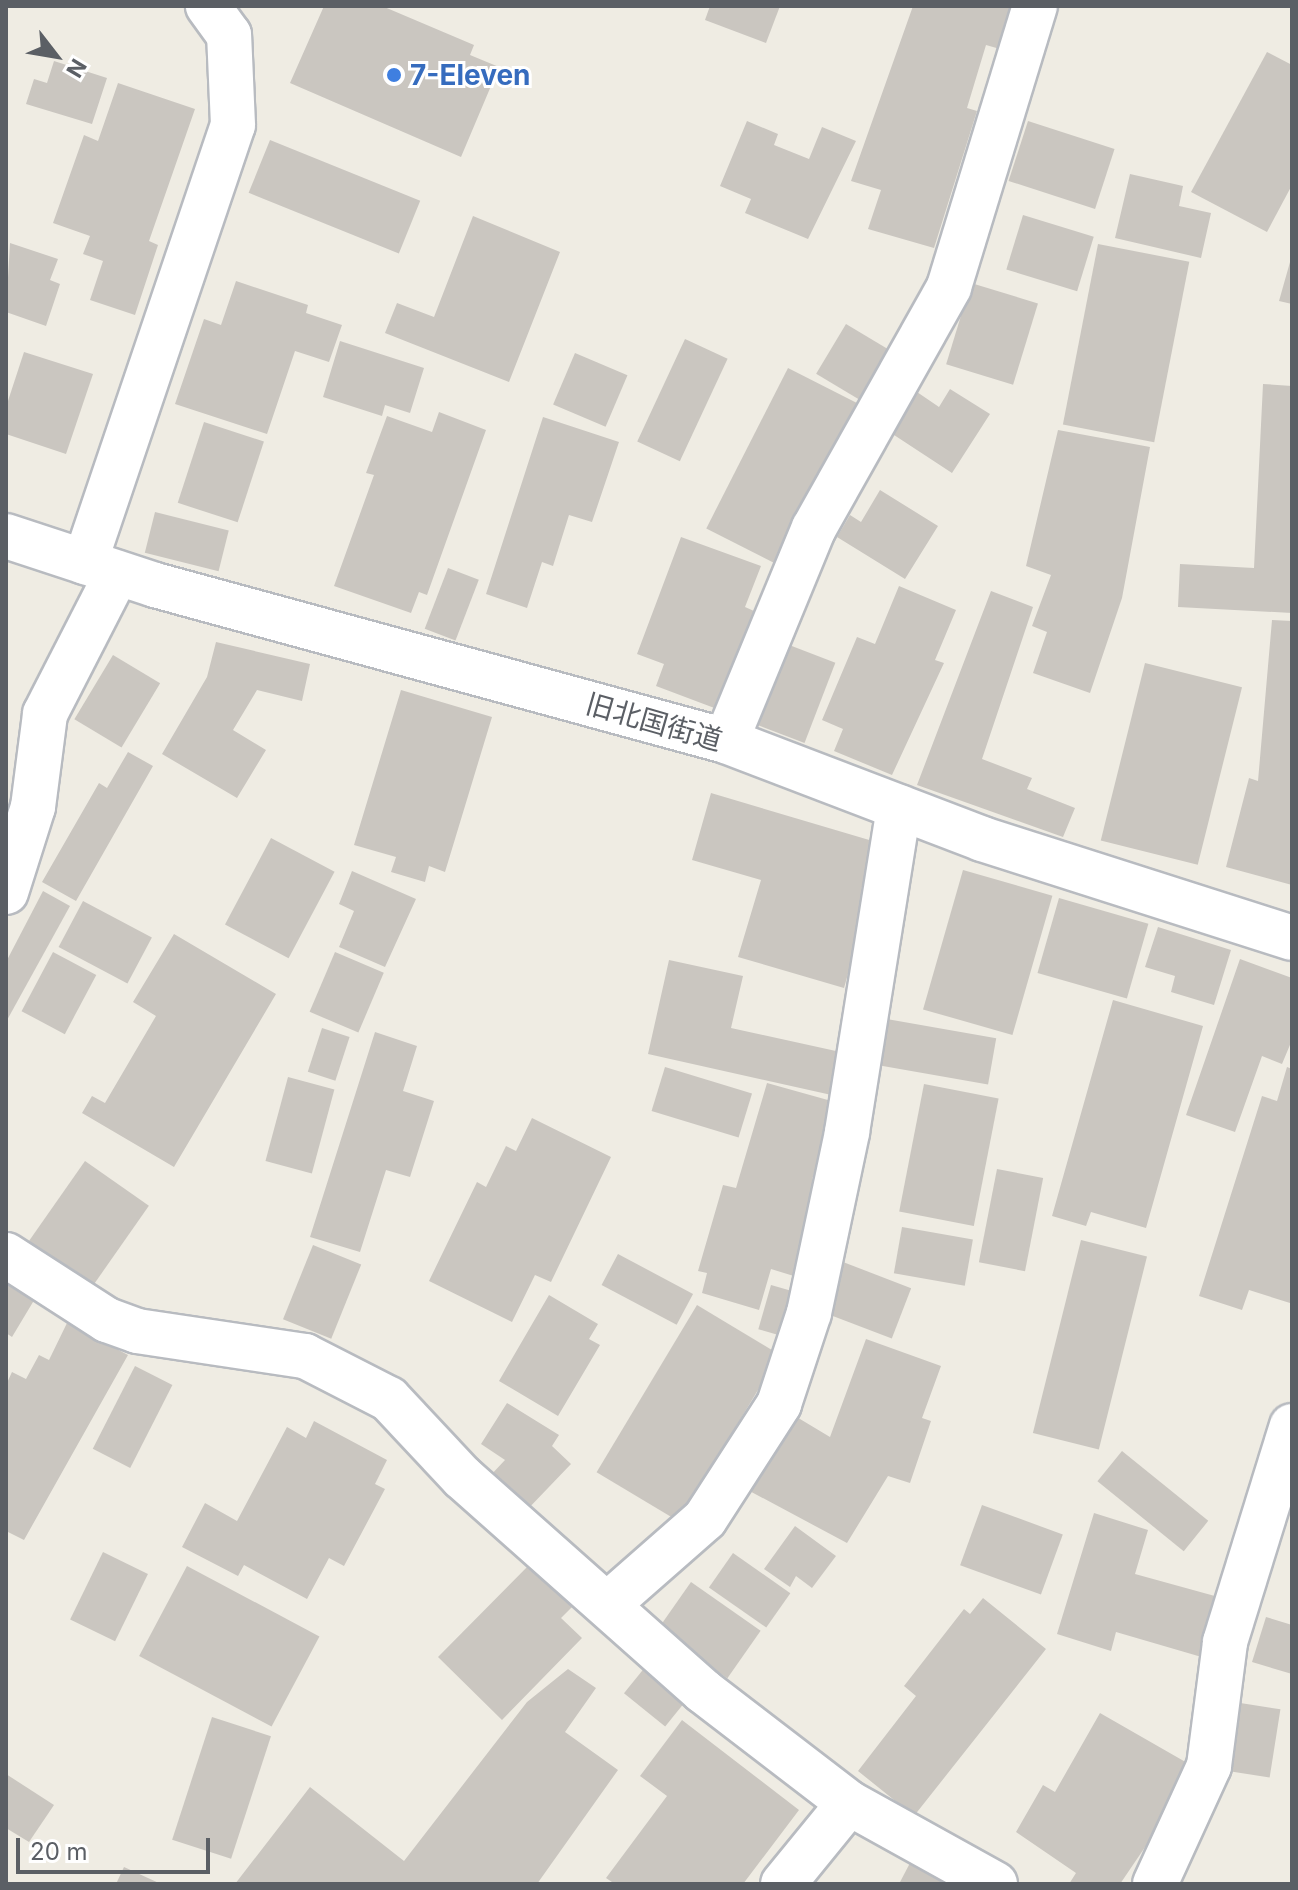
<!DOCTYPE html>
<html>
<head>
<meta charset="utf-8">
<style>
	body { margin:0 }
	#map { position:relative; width:1298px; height:1890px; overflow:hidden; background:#efece3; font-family:Inter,"Noto Sans JP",sans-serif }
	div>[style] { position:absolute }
	.building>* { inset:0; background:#cac6c0; transform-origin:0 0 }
	.roads { filter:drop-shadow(2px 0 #b8bbc0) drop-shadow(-2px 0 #b8bbc0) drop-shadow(0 2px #b8bbc0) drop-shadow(0 -2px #b8bbc0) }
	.minor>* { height:44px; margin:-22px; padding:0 22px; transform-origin:22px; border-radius:22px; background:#fff }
	.dots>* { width:22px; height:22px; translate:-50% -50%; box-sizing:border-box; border:4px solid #fff; border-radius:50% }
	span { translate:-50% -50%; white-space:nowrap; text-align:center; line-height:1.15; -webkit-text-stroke:6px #fff; paint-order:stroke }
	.shop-label { font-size:28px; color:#366cbe; font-weight:700 }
	.left { translate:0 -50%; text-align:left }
	.street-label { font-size:28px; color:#5b5f65 }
	.frame { position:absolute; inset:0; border:8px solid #5b5f65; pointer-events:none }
	.north { position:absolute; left:16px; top:16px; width:80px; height:80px; -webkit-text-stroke:6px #fff; paint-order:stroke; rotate:121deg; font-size:22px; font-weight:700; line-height:32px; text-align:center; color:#5b5f65 }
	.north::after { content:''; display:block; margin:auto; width:28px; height:36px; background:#5b5f65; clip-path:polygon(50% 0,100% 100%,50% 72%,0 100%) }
	.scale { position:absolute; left:16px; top:1838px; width:194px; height:36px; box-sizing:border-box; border:4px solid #5b5f65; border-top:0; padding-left:10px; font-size:24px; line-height:28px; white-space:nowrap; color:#5b5f65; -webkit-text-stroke:6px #fff; paint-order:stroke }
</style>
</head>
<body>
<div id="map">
	<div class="building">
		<i style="clip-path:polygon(324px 6px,382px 6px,474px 45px,470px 55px,499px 67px,461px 157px,290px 83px)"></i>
		<i style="clip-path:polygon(710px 6px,780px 6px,766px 43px,705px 20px)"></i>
		<i style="clip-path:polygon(913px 6px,1021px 6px,1007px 51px,986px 45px,967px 108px,977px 111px,934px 248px,868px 229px,881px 190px,851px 181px)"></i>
		<i style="clip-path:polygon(1267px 52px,1292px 65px,1292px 185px,1267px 232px,1191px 192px)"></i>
		<i style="clip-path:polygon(54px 61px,107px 78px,92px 124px,26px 104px,34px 79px,47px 83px)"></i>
		<i style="clip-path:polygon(118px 83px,195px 109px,149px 241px,158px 245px,135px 315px,90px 300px,103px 261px,83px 254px,90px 236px,53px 223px,84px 135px,98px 141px)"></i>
		<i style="clip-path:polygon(747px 121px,778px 134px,774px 145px,809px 159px,822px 127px,856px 141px,808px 239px,745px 213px,751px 199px,720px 186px)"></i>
		<i style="left:1028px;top:121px;width:91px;height:63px;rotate:18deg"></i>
		<i style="left:270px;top:140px;width:162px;height:57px;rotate:22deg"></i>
		<i style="clip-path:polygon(1130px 174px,1183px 186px,1179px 206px,1211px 213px,1201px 258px,1115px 238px)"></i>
		<i style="left:1023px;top:215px;width:74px;height:57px;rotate:17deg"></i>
		<i style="clip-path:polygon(473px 216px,560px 252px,509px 382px,385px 333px,397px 303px,434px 317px)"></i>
		<i style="clip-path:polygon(10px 243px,58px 259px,50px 280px,60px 284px,46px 326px,6px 312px)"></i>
		<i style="left:1098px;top:244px;width:93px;height:184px;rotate:11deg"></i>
		<i style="clip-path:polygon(1292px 255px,1292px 304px,1279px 301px)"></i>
		<i style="clip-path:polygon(236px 281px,308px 305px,306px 313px,342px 325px,329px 362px,295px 351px,267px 434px,175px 404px,204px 319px,221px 325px)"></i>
		<i style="left:971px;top:283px;width:70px;height:85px;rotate:17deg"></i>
		<i style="left:846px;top:324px;width:57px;height:58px;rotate:31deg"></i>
		<i style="left:685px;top:339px;width:47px;height:113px;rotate:25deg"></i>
		<i style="clip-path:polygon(340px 341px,424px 368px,410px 413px,385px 405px,382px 416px,323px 397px)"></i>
		<i style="clip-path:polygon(24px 352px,93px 374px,66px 454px,6px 434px,6px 407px)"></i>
		<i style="left:575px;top:353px;width:57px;height:56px;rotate:23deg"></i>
		<i style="left:788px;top:368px;width:79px;height:180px;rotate:27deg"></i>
		<i style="clip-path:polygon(1263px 384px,1292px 386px,1292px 613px,1178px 607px,1180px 564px,1254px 568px)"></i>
		<i style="clip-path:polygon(950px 389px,990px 414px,952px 473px,891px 433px,917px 392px,939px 407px)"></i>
		<i style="clip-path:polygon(439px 412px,486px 430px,427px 595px,419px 592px,411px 613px,334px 586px,374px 475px,366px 473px,387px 416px,432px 432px)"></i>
		<i style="clip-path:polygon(543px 417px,619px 442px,592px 522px,569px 515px,553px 566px,542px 562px,527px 608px,486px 594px)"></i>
		<i style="left:204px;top:422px;width:63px;height:85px;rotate:18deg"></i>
		<i style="clip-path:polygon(1058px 430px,1150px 447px,1122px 598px,1090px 693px,1033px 673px,1047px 632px,1032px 626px,1051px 575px,1026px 566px)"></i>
		<i style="clip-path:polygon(880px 490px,938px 526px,905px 579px,837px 537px,850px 515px,861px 522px)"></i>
		<i style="left:155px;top:512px;width:76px;height:42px;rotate:14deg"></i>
		<i style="clip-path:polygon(681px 537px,761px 566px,745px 607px,754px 611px,717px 709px,656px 686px,664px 664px,637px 654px)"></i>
		<i style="left:448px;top:568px;width:33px;height:65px;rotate:21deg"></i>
		<i style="clip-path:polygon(899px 586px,956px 610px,935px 660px,944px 663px,892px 775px,834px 751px,843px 729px,822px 720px,857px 637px,875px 644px)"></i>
		<i style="clip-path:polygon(991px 591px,1033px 607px,982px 759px,1032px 778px,1027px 789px,1075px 808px,1063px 837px,917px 785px)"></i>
		<i style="clip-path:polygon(1272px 620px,1292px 621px,1292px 885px,1226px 867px,1249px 778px,1258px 781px)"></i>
		<i style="clip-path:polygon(216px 642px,310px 664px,302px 701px,257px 690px,233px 730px,266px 750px,237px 798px,162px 754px,207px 677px)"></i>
		<i style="left:784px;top:643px;width:55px;height:86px;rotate:21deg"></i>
		<i style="left:113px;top:655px;width:55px;height:75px;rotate:31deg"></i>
		<i style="left:1145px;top:663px;width:100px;height:183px;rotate:14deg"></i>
		<i style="clip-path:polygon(401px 690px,492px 717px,445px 872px,429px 866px,425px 882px,391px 872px,396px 857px,354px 845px)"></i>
		<i style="clip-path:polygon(128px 752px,153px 766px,76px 901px,42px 882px,99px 783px,107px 788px)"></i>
		<i style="clip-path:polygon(711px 793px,876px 842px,861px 890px,871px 893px,844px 988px,738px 957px,761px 880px,692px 860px)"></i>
		<i style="left:271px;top:838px;width:72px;height:98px;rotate:28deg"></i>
		<i style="left:963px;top:870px;width:93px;height:145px;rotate:16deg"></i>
		<i style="clip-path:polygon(352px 871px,416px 899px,385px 967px,339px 947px,354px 911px,339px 904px)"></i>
		<i style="clip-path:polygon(43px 891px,70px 906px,6px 1022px,6px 962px)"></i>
		<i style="left:1059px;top:898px;width:93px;height:78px;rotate:16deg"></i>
		<i style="left:83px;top:901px;width:78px;height:52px;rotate:28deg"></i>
		<i style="clip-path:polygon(1158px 927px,1231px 950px,1214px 1005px,1171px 992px,1175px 976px,1145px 967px)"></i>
		<i style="clip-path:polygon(174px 934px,276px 994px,174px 1167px,82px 1113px,92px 1096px,105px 1103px,156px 1016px,133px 1002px)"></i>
		<i style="left:53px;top:952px;width:49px;height:67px;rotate:28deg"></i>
		<i style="left:335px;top:952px;width:53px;height:65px;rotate:23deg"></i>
		<i style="clip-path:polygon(1240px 959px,1292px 978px,1292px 1040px,1282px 1064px,1262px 1056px,1235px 1132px,1186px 1115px)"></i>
		<i style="clip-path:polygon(669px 960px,743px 976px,731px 1028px,845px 1053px,836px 1096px,648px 1054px)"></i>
		<i style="clip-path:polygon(1113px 1000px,1203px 1026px,1146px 1228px,1091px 1212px,1086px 1226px,1052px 1216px)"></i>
		<i style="left:881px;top:1018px;width:117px;height:47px;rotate:10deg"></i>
		<i style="left:322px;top:1028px;width:29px;height:46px;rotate:18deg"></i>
		<i style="clip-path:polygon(375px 1032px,417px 1046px,403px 1091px,434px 1101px,410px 1177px,386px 1170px,360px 1252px,310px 1237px)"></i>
		<i style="left:665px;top:1067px;width:91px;height:46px;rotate:17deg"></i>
		<i style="clip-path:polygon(1287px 1067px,1292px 1069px,1292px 1297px,1290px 1303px,1249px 1290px,1242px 1310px,1199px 1296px,1262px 1096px,1277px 1101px)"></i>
		<i style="left:288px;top:1077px;width:48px;height:87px;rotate:15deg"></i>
		<i style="clip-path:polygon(767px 1083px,835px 1102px,812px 1180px,825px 1183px,797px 1277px,771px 1269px,759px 1310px,702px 1293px,707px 1273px,698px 1271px,723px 1185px,736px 1188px)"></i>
		<i style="left:924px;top:1084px;width:76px;height:130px;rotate:11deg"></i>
		<i style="clip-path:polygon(532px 1118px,611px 1157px,551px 1282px,535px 1275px,512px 1322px,429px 1281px,477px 1182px,486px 1187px,506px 1146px,516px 1151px)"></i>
		<i style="left:85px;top:1161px;width:78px;height:101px;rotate:35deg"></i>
		<i style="left:997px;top:1169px;width:47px;height:95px;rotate:11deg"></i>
		<i style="left:902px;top:1227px;width:72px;height:47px;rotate:10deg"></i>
		<i style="left:1081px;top:1240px;width:68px;height:199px;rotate:14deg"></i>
		<i style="left:313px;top:1245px;width:52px;height:80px;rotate:22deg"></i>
		<i style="left:618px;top:1254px;width:85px;height:35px;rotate:28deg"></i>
		<i style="left:843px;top:1262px;width:73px;height:54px;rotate:21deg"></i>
		<i style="clip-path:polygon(6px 1278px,36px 1297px,12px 1337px,6px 1333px)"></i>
		<i style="left:771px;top:1285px;width:29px;height:46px;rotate:16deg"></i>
		<i style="clip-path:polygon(549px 1295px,598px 1324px,589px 1339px,600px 1345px,558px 1416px,499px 1381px)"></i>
		<i style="left:697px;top:1305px;width:96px;height:195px;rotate:31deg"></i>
		<i style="clip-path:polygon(67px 1323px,128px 1355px,24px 1540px,6px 1531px,6px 1385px,12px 1372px,26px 1379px,39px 1355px,49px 1360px)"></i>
		<i style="clip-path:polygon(866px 1339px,941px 1366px,922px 1418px,931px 1421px,910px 1483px,888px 1476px,847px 1543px,744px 1488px,790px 1413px,830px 1437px)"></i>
		<i style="left:135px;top:1366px;width:42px;height:93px;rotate:27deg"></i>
		<i style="clip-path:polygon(507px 1403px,559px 1435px,552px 1446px,571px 1464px,525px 1512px,489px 1477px,505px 1460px,481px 1444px)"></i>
		<i style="clip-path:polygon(314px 1421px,387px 1460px,375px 1484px,385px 1489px,344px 1566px,329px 1558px,307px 1599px,244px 1565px,238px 1576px,182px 1547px,205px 1503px,237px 1521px,287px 1427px,306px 1438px)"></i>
		<i style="left:1122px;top:1451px;width:111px;height:39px;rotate:39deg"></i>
		<i style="left:982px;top:1505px;width:86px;height:64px;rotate:20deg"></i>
		<i style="clip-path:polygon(1094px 1513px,1148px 1530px,1135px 1574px,1222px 1598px,1205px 1658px,1116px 1632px,1111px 1651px,1057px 1634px)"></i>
		<i style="clip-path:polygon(795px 1526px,836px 1556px,812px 1588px,796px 1576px,790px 1587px,764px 1569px)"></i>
		<i style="left:103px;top:1552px;width:50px;height:75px;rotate:26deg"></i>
		<i style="left:733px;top:1553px;width:70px;height:42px;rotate:35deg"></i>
		<i style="clip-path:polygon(531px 1563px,574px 1605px,561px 1618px,582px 1638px,502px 1720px,438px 1657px)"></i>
		<i style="left:187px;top:1566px;width:150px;height:102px;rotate:28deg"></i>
		<i style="left:691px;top:1582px;width:85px;height:58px;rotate:35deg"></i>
		<i style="clip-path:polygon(983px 1598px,1046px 1649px,914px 1816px,858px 1771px,916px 1696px,904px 1686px,964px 1609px,970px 1614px)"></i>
		<i style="clip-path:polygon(1266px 1617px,1292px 1625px,1292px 1674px,1252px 1662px)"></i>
		<i style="left:646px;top:1666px;width:53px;height:35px;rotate:39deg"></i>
		<i style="clip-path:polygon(568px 1669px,596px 1688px,565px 1732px,618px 1770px,537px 1884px,235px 1884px,310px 1787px,404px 1861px,527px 1702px)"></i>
		<i style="left:1234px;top:1702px;width:47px;height:69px;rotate:9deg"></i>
		<i style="clip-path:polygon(1100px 1713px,1189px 1764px,1169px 1799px,1175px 1803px,1120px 1884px,1069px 1884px,1076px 1873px,1016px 1832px,1043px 1785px,1055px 1792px)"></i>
		<i style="left:212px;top:1717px;width:62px;height:129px;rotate:18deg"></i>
		<i style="clip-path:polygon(682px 1720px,799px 1810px,743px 1884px,615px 1884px,606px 1878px,667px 1796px,640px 1776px)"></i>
		<i style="clip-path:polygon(6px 1774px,54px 1805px,29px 1842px,6px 1828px)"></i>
		<i style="clip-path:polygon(910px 1863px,949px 1884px,899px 1884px)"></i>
		<i style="clip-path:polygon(124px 1867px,161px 1884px,116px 1884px)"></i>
	</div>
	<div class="roads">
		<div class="minor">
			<i style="left:6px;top:536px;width:157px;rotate:18.2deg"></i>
			<i style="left:155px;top:585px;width:592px;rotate:15.28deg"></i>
			<i style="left:726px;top:741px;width:274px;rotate:20.9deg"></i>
			<i style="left:982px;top:839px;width:325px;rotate:17.7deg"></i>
			<i style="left:85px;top:562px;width:461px;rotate:-71.3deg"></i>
			<i style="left:233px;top:125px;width:90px;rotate:-92.5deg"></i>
			<i style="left:229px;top:35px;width:36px;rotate:-126deg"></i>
			<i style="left:726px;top:741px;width:230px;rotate:-67.6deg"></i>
			<i style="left:814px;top:528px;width:276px;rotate:-60.7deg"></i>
			<i style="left:949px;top:287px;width:294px;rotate:-73deg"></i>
			<i style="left:6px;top:892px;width:89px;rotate:-72.4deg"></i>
			<i style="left:33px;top:807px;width:94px;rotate:-82.6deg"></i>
			<i style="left:45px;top:714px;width:158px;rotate:-62.9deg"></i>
			<i style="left:6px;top:1255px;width:120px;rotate:32.8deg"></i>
			<i style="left:107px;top:1320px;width:32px;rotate:20deg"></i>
			<i style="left:137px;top:1331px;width:170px;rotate:8.5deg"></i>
			<i style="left:305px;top:1356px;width:94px;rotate:27.1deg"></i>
			<i style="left:389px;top:1399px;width:107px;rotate:46.9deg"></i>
			<i style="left:462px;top:1477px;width:322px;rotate:41.6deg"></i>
			<i style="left:703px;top:1691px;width:184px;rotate:37.5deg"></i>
			<i style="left:607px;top:1605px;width:130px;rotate:-41.3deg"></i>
			<i style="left:705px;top:1519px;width:137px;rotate:-57.2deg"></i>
			<i style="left:779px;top:1404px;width:96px;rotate:-71.8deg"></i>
			<i style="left:809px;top:1313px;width:185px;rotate:-78.1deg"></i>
			<i style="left:847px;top:1132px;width:329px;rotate:-80.9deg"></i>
			<i style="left:783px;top:1884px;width:104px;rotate:-50.8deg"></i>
			<i style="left:849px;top:1803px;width:167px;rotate:29deg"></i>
			<i style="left:1155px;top:1884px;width:130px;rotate:-65.4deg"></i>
			<i style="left:1209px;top:1766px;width:125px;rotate:-82.6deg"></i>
			<i style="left:1225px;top:1642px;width:226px;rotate:-72.8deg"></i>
		</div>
	</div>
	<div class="dots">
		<i style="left:394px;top:75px;background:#3f7fe0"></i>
	</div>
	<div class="shop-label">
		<span class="left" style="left:410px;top:75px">7-Eleven</span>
	</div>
	<div class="street-label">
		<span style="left:654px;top:722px;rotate:16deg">旧北国街道</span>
	</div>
	<div class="frame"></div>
	<div class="north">N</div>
	<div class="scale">20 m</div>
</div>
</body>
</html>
